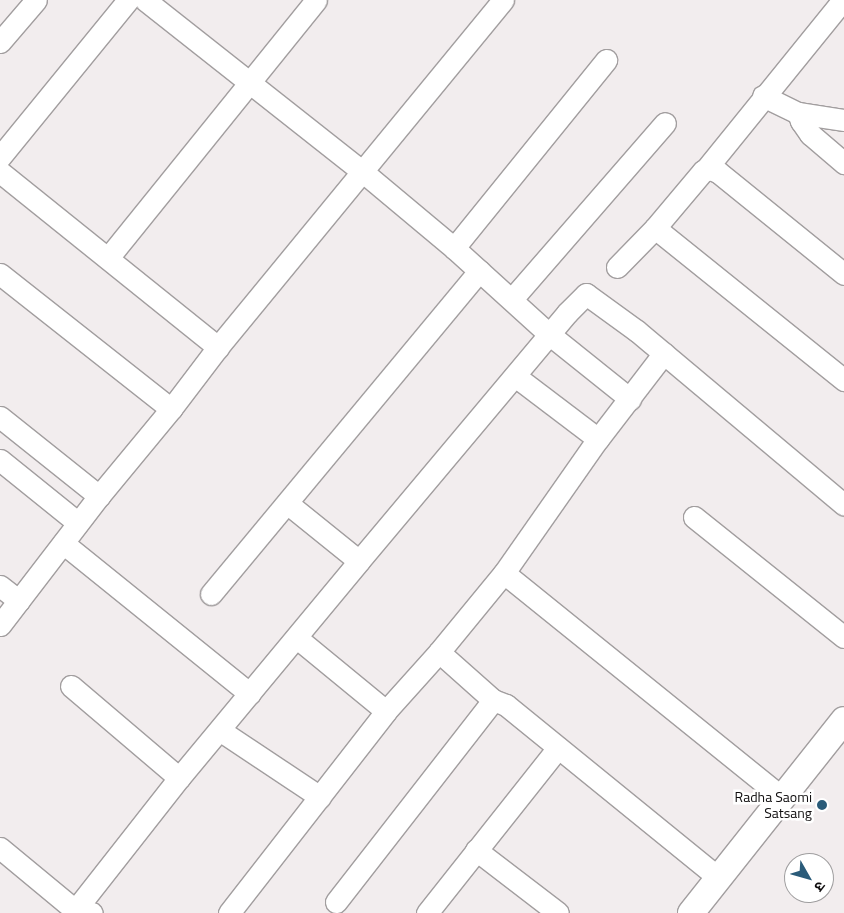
<!DOCTYPE html>
<html>
<head>
<meta charset="utf-8">
<style>
	body { margin:0 }
	#map { position:relative; width:844px; height:913px; overflow:hidden; background:#f2edee; font-family:"Titillium Web","Noto Sans Devanagari",sans-serif }
	div>[style] { position:absolute }
	.roads { filter:drop-shadow(1px 0 #a29e9f) drop-shadow(-1px 0 #a29e9f) drop-shadow(0 1px #a29e9f) drop-shadow(0 -1px #a29e9f) }
	.minor>* { height:21px; margin:-10.5px; padding:0 10.5px; transform-origin:10.5px; border-radius:10.5px; background:#fff }
	.tertiary>* { height:26px; margin:-13px; padding:0 13px; transform-origin:13px; border-radius:13px; background:#fff }
	.dots>* { width:14px; height:14px; translate:-50% -50%; box-sizing:border-box; border:2px solid #fff; border-radius:50% }
	span { translate:-50% -50%; white-space:nowrap; text-align:center; line-height:1.15; -webkit-text-stroke:5px #fff; paint-order:stroke }
	.poi-label { font-size:14px; color:#0f0d0e }
	.right { translate:-100% -50%; text-align:right }
	.north { position:absolute; left:784px; top:853px; width:50px; height:50px; box-sizing:border-box; background:#fff; border:1px solid #9f9e9f; border-radius:50%; rotate:128deg; font-size:14px; font-weight:700; line-height:20px; text-align:center; color:#0f0d0e }
	.north::after { content:''; display:block; margin:auto; width:18px; height:22px; background:#2a5b79; clip-path:polygon(50% 0,100% 100%,50% 72%,0 100%) }
</style>
</head>
<body>
<div id="map">
	<div class="roads">
		<div class="minor">
			<i style="left:145px;top:0;width:278px;rotate:38.3deg"></i>
			<i style="left:363px;top:172px;width:119px;rotate:39.9deg"></i>
			<i style="left:454px;top:248px;width:128px;rotate:42.2deg"></i>
			<i style="left:549px;top:334px;width:104px;rotate:38.7deg"></i>
			<i style="left:0;top:42px;width:55px;rotate:-49.4deg"></i>
			<i style="left:763px;top:96px;width:39px;rotate:26deg"></i>
			<i style="left:798px;top:113px;width:47px;rotate:8.7deg"></i>
			<i style="left:798px;top:113px;width:9px;rotate:69deg"></i>
			<i style="left:801px;top:121px;width:16px;rotate:55deg"></i>
			<i style="left:810px;top:134px;width:45px;rotate:40.5deg"></i>
			<i style="left:0;top:157px;width:203px;rotate:-50.8deg"></i>
			<i style="left:706px;top:169px;width:218px;rotate:-51deg"></i>
			<i style="left:0;top:172px;width:280px;rotate:38.8deg"></i>
			<i style="left:655px;top:228px;width:243px;rotate:38.8deg"></i>
			<i style="left:454px;top:248px;width:242px;rotate:-51deg"></i>
			<i style="left:108px;top:258px;width:331px;rotate:-51.1deg"></i>
			<i style="left:617px;top:267px;width:54px;rotate:-45.7deg"></i>
			<i style="left:655px;top:228px;width:75px;rotate:-49.9deg"></i>
			<i style="left:703px;top:171px;width:7px;rotate:-16deg"></i>
			<i style="left:710px;top:169px;width:9px;rotate:21deg"></i>
			<i style="left:718px;top:172px;width:162px;rotate:39deg"></i>
			<i style="left:0;top:274px;width:218px;rotate:38.3deg"></i>
			<i style="left:512px;top:299px;width:233px;rotate:-49deg"></i>
			<i style="left:515px;top:376px;width:104px;rotate:37.2deg"></i>
			<i style="left:0;top:417px;width:127px;rotate:38.6deg"></i>
			<i style="left:0;top:460px;width:100px;rotate:38.9deg"></i>
			<i style="left:287px;top:503px;width:92px;rotate:38.9deg"></i>
			<i style="left:694px;top:517px;width:192px;rotate:38.7deg"></i>
			<i style="left:63px;top:543px;width:240px;rotate:38.9deg"></i>
			<i style="left:504px;top:573px;width:358px;rotate:38.9deg"></i>
			<i style="left:0;top:586px;width:24px;rotate:38deg"></i>
			<i style="left:211px;top:594px;width:420px;rotate:-50.3deg"></i>
			<i style="left:0;top:625px;width:163px;rotate:-52.5deg"></i>
			<i style="left:99px;top:496px;width:113px;rotate:-50.4deg"></i>
			<i style="left:171px;top:409px;width:78px;rotate:-52.8deg"></i>
			<i style="left:218px;top:347px;width:449px;rotate:-50.6deg"></i>
			<i style="left:297px;top:638px;width:115px;rotate:39.4deg"></i>
			<i style="left:439px;top:652px;width:72px;rotate:41.6deg"></i>
			<i style="left:493px;top:700px;width:14px;rotate:21deg"></i>
			<i style="left:506px;top:705px;width:274px;rotate:39.1deg"></i>
			<i style="left:71px;top:686px;width:142px;rotate:40.4deg"></i>
			<i style="left:221px;top:731px;width:119px;rotate:33.7deg"></i>
			<i style="left:0;top:848px;width:97px;rotate:39.6deg"></i>
			<i style="left:75px;top:910px;width:17px;rotate:10deg"></i>
			<i style="left:476px;top:850px;width:103px;rotate:37.5deg"></i>
			<i style="left:336px;top:902px;width:256px;rotate:-52.1deg"></i>
			<i style="left:73px;top:913px;width:172px;rotate:-51.9deg"></i>
			<i style="left:179px;top:778px;width:282px;rotate:-50.3deg"></i>
			<i style="left:359px;top:561px;width:324px;rotate:-50deg"></i>
			<i style="left:567px;top:313px;width:27px;rotate:-45deg"></i>
			<i style="left:586px;top:294px;width:63px;rotate:36deg"></i>
			<i style="left:637px;top:331px;width:270px;rotate:40deg"></i>
			<i style="left:229px;top:913px;width:256px;rotate:-52.1deg"></i>
			<i style="left:386px;top:711px;width:79px;rotate:-48.1deg"></i>
			<i style="left:439px;top:652px;width:102px;rotate:-50.6deg"></i>
			<i style="left:504px;top:573px;width:164px;rotate:-55deg"></i>
			<i style="left:598px;top:439px;width:108px;rotate:-52.5deg"></i>
			<i style="left:427px;top:913px;width:211px;rotate:-51.6deg"></i>
		</div>
		<div class="tertiary">
			<i style="left:691px;top:913px;width:246px;rotate:-51.6deg"></i>
		</div>
	</div>
	<div class="dots">
		<i style="left:822px;top:805px;background:#2a5b79"></i>
	</div>
	<div class="poi-label">
		<span class="right" style="left:812px;top:805px">Radha Saomi<br>Satsang</span>
	</div>
	<div class="north">उ</div>
</div>
</body>
</html>
